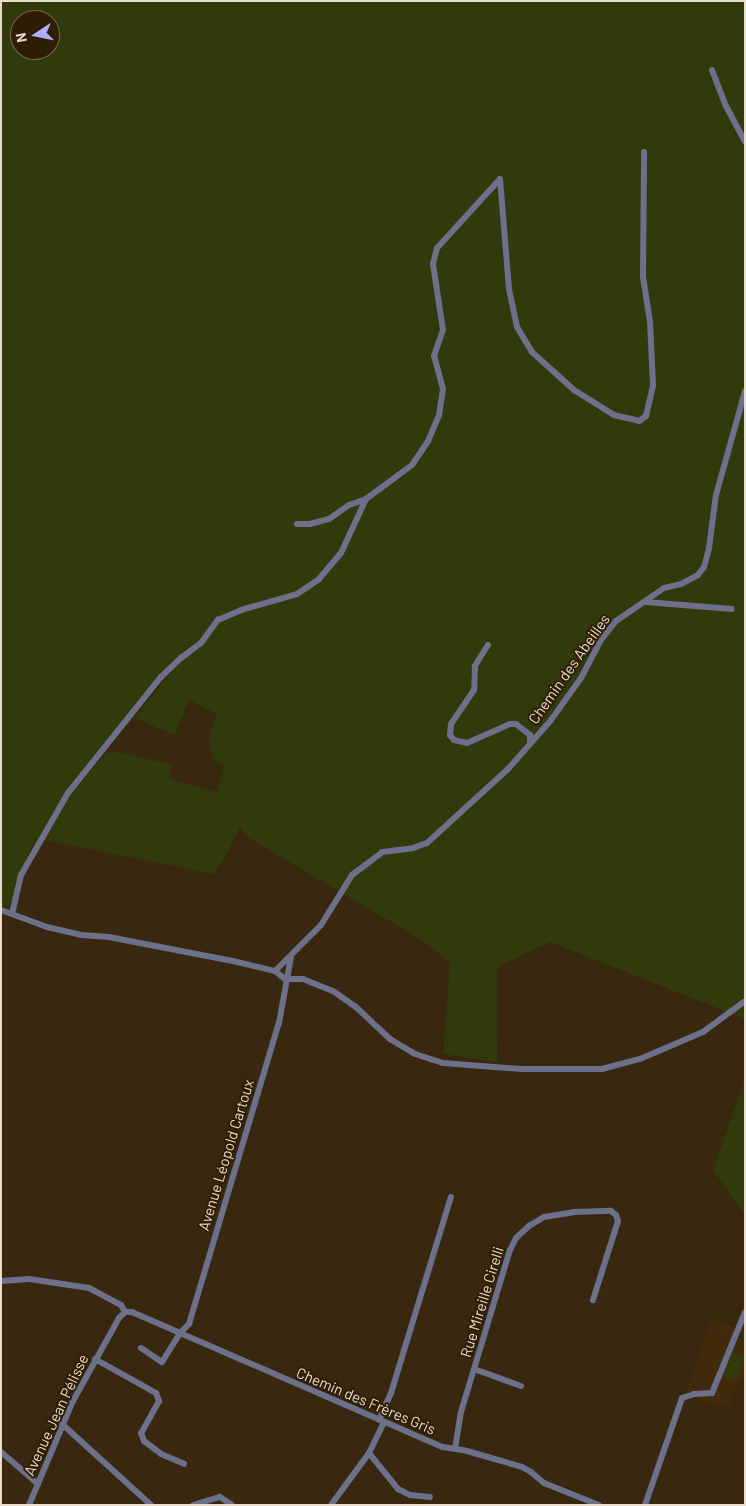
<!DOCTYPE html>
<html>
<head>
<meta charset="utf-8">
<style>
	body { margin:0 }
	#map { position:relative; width:746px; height:1506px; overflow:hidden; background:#39270f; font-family:Barlow,sans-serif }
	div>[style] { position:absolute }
	.built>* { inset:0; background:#412b0c }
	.green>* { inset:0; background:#303a0a; transform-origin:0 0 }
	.street>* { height:6px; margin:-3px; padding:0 3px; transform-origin:3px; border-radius:3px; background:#6c708a }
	span { translate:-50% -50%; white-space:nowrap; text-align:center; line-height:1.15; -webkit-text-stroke:4px #2f1d05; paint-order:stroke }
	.street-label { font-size:15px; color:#e8dcce }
	.frame { position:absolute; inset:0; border:2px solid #e8dcce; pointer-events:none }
	.north { position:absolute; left:10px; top:10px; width:50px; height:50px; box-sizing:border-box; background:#2f1d05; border:1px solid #796955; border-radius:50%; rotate:259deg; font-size:14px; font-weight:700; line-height:20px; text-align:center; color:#e8dcce }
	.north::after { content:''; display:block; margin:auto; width:18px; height:22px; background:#afaefa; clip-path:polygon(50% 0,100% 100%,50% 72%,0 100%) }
</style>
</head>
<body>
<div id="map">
	<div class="built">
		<i style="clip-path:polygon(712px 1317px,739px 1331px,736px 1337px,745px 1341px,745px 1373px,732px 1394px,730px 1407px,716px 1406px,686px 1393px)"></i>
	</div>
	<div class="green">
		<i style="clip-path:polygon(evenodd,1px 1px,745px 1px,745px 1019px,550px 942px,498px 967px,497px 1062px,443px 1054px,450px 962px,420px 939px,247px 837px,240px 827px,226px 856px,213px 874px,43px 840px,72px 793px,105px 754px,114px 751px,173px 765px,169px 779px,217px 792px,224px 765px,213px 761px,209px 736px,217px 714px,189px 700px,175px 735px,134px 718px,176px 667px,174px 659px,58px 807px,30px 850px,20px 872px,12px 902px,8px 906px,1px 906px,1px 1px,20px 20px,50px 20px,50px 50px,20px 50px,20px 20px)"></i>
		<i style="clip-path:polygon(745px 1079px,745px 1215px,713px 1170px)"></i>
		<i style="left:732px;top:1353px;width:14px;height:25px;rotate:21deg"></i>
	</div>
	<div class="street">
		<i style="left:712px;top:70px;width:39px;rotate:69deg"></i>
		<i style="left:726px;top:106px;width:40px;rotate:62deg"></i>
		<i style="left:297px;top:524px;width:13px"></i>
		<i style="left:310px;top:524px;width:20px;rotate:-15deg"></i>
		<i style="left:329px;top:519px;width:24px;rotate:-35deg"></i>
		<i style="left:349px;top:505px;width:18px;rotate:-19deg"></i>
		<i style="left:646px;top:602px;width:86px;rotate:4.7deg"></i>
		<i style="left:488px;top:645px;width:25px;rotate:122deg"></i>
		<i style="left:475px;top:666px;width:24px;rotate:92deg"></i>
		<i style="left:474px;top:690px;width:41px;rotate:124.1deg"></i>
		<i style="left:451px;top:724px;width:11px;rotate:95deg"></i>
		<i style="left:450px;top:735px;width:6px;rotate:51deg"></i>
		<i style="left:454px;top:740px;width:13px;rotate:13deg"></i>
		<i style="left:467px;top:743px;width:47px;rotate:-23.8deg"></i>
		<i style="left:510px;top:724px;width:6px"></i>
		<i style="left:516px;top:724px;width:18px;rotate:38deg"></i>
		<i style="left:530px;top:735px;width:9px;rotate:90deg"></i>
		<i style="left:1px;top:910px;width:49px;rotate:20.3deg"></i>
		<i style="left:47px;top:927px;width:35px;rotate:13deg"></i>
		<i style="left:81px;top:935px;width:28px;rotate:4deg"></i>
		<i style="left:109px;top:937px;width:126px;rotate:11deg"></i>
		<i style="left:233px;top:961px;width:43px;rotate:13.4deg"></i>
		<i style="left:275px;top:971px;width:13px;rotate:39deg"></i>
		<i style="left:12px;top:914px;width:40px;rotate:-77deg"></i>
		<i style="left:21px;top:875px;width:95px;rotate:-60.2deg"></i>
		<i style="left:68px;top:793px;width:149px;rotate:-51.3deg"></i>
		<i style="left:161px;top:677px;width:28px;rotate:-44deg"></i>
		<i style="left:181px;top:658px;width:25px;rotate:-37deg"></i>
		<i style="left:201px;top:643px;width:29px;rotate:-54deg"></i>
		<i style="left:218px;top:620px;width:25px;rotate:-23deg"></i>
		<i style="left:241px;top:610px;width:58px;rotate:-15.9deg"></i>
		<i style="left:297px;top:594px;width:27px;rotate:-34deg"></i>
		<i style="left:319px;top:579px;width:34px;rotate:-50deg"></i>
		<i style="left:341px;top:553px;width:60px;rotate:-65.2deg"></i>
		<i style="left:366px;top:499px;width:57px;rotate:-36.5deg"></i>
		<i style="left:412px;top:465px;width:29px;rotate:-56deg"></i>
		<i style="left:428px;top:441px;width:28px;rotate:-67deg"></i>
		<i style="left:439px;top:415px;width:26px;rotate:-81deg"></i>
		<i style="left:443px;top:389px;width:34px;rotate:-105deg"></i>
		<i style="left:434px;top:356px;width:28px;rotate:-71deg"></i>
		<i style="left:443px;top:330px;width:67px;rotate:-98.6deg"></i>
		<i style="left:433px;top:264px;width:16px;rotate:-76deg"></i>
		<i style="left:437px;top:248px;width:93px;rotate:-47.6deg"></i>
		<i style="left:500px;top:179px;width:110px;rotate:85.3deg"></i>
		<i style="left:509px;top:289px;width:39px;rotate:78deg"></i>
		<i style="left:517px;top:327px;width:29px;rotate:59deg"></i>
		<i style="left:532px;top:352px;width:57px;rotate:42.1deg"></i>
		<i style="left:574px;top:390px;width:47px;rotate:32deg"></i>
		<i style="left:614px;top:415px;width:26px;rotate:13deg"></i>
		<i style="left:639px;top:421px;width:9px;rotate:-36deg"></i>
		<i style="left:646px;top:416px;width:32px;rotate:-77deg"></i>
		<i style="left:653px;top:385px;width:63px;rotate:-92.7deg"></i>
		<i style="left:650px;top:322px;width:46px;rotate:-98.8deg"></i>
		<i style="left:643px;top:277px;width:125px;rotate:-89.5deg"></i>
		<i style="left:275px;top:971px;width:65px;rotate:-45deg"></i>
		<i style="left:321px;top:925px;width:59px;rotate:-58.2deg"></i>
		<i style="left:352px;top:875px;width:38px;rotate:-37deg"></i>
		<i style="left:382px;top:852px;width:31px;rotate:-7deg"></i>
		<i style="left:413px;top:848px;width:15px;rotate:-20deg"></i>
		<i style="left:427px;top:843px;width:110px;rotate:-42.4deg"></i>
		<i style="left:508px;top:769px;width:65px;rotate:-48.7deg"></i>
		<i style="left:551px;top:720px;width:52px;rotate:-54.5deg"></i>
		<i style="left:581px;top:678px;width:43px;rotate:-62.2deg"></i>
		<i style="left:601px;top:640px;width:24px;rotate:-52deg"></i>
		<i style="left:616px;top:621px;width:58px;rotate:-34.5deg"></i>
		<i style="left:664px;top:588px;width:17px;rotate:-13deg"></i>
		<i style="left:681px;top:584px;width:19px;rotate:-28deg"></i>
		<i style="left:698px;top:575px;width:10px;rotate:-53deg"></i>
		<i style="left:704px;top:567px;width:20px;rotate:-75deg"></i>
		<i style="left:709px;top:548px;width:53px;rotate:-82.5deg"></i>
		<i style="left:716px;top:495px;width:108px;rotate:-74.4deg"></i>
		<i style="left:285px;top:979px;width:18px"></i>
		<i style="left:303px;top:979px;width:32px;rotate:22deg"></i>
		<i style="left:333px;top:991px;width:28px;rotate:35deg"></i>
		<i style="left:356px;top:1007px;width:47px;rotate:43.3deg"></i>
		<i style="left:390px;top:1039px;width:29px;rotate:31deg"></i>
		<i style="left:415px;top:1054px;width:29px;rotate:18deg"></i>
		<i style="left:443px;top:1063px;width:78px;rotate:4.4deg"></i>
		<i style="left:521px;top:1069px;width:81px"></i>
		<i style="left:602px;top:1069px;width:39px;rotate:-15deg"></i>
		<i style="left:640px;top:1059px;width:69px;rotate:-23.2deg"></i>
		<i style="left:703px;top:1032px;width:52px;rotate:-36.4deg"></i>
		<i style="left:1px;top:1281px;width:28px;rotate:-4deg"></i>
		<i style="left:29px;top:1279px;width:61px;rotate:8.5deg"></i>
		<i style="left:89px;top:1288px;width:36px;rotate:28deg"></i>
		<i style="left:121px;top:1305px;width:8px;rotate:60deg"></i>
		<i style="left:125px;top:1312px;width:7px"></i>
		<i style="left:132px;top:1312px;width:339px;rotate:23.5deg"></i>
		<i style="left:443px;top:1447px;width:24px;rotate:9deg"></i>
		<i style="left:467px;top:1451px;width:57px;rotate:16.2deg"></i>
		<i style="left:522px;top:1467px;width:10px;rotate:29deg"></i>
		<i style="left:531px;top:1472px;width:17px;rotate:40deg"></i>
		<i style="left:544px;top:1483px;width:59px;rotate:21.8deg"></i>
		<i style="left:141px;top:1348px;width:25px;rotate:34deg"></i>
		<i style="left:162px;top:1362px;width:34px;rotate:-58deg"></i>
		<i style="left:180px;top:1333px;width:13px;rotate:-45deg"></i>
		<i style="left:189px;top:1324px;width:314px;rotate:-73.4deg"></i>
		<i style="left:279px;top:1023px;width:67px;rotate:-79.7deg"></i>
		<i style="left:95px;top:1359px;width:70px;rotate:29.1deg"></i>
		<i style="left:156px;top:1393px;width:9px;rotate:69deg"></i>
		<i style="left:159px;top:1401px;width:37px;rotate:119deg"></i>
		<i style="left:141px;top:1433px;width:9px;rotate:69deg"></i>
		<i style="left:144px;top:1441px;width:21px;rotate:37deg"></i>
		<i style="left:161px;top:1454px;width:25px;rotate:23deg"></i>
		<i style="left:474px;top:1369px;width:50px;rotate:19.9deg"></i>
		<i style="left:379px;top:1420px;width:30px;rotate:-66deg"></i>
		<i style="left:391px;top:1393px;width:205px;rotate:-73deg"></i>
		<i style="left:62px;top:1424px;width:120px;rotate:42.3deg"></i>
		<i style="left:455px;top:1449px;width:37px;rotate:-81deg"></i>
		<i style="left:461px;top:1412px;width:169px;rotate:-73.2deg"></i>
		<i style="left:510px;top:1250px;width:13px;rotate:-63deg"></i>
		<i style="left:516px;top:1238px;width:18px;rotate:-43deg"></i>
		<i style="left:529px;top:1226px;width:17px;rotate:-31deg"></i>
		<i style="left:544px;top:1217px;width:30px;rotate:-9deg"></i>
		<i style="left:574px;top:1212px;width:37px;rotate:-2deg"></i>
		<i style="left:611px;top:1211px;width:6px;rotate:39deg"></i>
		<i style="left:616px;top:1215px;width:6px;rotate:72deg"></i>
		<i style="left:618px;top:1221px;width:83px;rotate:107.6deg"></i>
		<i style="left:1px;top:1452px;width:49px;rotate:40.9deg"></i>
		<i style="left:369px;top:1453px;width:46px;rotate:51.1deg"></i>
		<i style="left:398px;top:1489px;width:13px;rotate:27deg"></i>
		<i style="left:410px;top:1495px;width:20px;rotate:6deg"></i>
		<i style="left:29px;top:1505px;width:113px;rotate:-67.1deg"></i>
		<i style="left:73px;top:1401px;width:95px;rotate:-61deg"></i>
		<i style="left:119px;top:1318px;width:8px;rotate:-45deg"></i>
		<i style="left:193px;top:1505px;width:28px;rotate:-17deg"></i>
		<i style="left:220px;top:1497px;width:14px;rotate:34deg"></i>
		<i style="left:331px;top:1505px;width:64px;rotate:-53.8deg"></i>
		<i style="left:369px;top:1453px;width:34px;rotate:-64deg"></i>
		<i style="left:645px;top:1505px;width:113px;rotate:-70.9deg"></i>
		<i style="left:682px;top:1398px;width:13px;rotate:-18deg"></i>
		<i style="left:694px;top:1394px;width:18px;rotate:-3deg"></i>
		<i style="left:712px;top:1393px;width:87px;rotate:-67.8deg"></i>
	</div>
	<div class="street-label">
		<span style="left:569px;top:669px;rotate:-55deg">Chemin des Abeilles</span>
		<span style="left:226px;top:1155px;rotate:-73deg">Avenue Léopold Cartoux</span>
		<span style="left:482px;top:1302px;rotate:-73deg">Rue Mireille Cirelli</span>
		<span style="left:366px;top:1401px;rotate:23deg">Chemin des Frères Gris</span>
		<span style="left:56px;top:1415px;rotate:-65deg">Avenue Jean Pélisse</span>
	</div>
	<div class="frame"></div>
	<div class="north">N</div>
</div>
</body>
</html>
